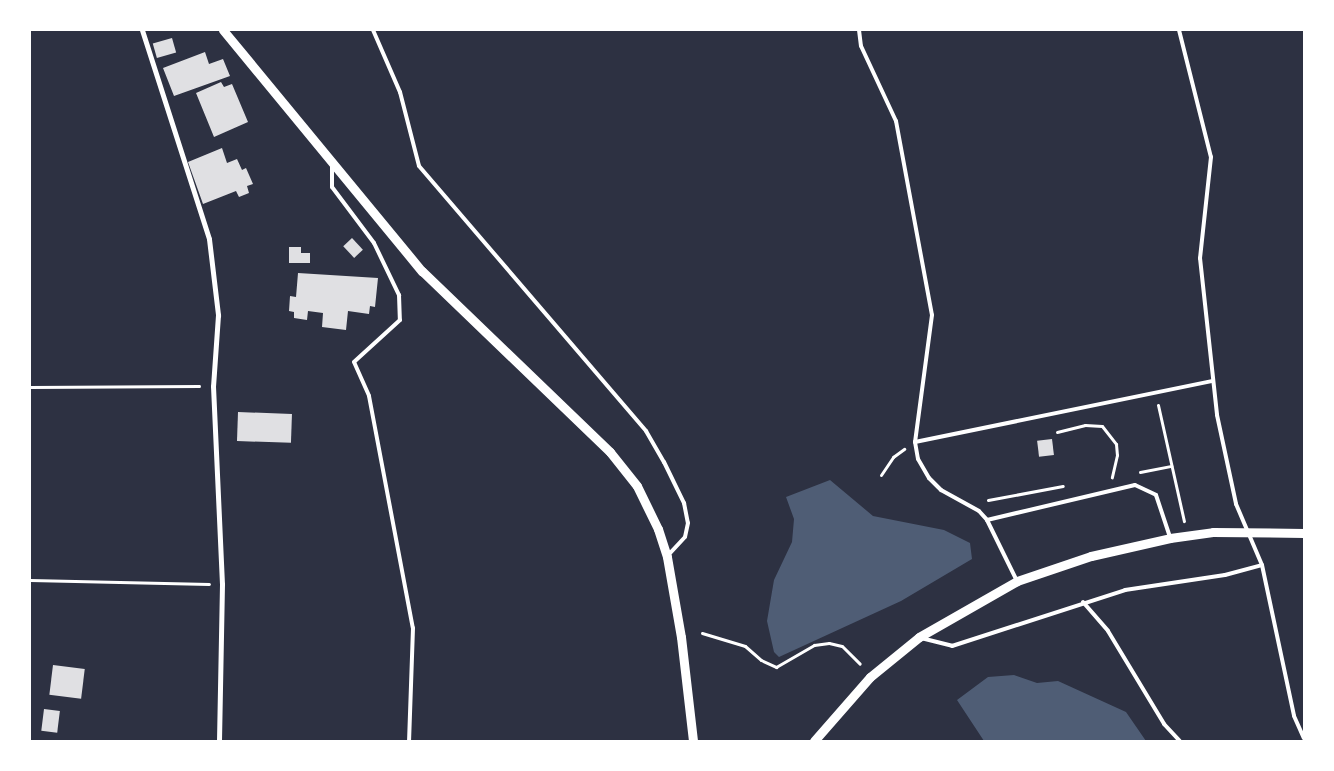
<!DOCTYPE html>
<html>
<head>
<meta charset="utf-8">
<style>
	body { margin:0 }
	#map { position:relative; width:1334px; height:771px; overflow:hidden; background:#2d3142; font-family:"Golos Text",sans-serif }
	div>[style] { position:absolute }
	.water>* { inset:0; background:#4f5d75 }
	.building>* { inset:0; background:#e0e0e3; transform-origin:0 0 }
	.path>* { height:3px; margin:-1.5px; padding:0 1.5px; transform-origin:1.5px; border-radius:1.5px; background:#fff }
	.service>* { height:4px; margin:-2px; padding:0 2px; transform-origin:2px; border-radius:2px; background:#fff }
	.minor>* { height:5px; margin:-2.5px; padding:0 2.5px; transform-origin:2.5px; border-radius:2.5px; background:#fff }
	.tertiary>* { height:9px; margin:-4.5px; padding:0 4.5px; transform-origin:4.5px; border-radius:4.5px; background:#fff }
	span { translate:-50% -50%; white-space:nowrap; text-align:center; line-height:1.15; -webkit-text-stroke:4px #fff; paint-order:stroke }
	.frame { position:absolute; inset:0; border:31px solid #fff; pointer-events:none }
</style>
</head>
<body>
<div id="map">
	<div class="water">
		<i style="clip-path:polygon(830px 480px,873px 516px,944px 530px,970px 543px,972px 559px,901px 601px,779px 657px,774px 652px,767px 621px,774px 580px,792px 542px,794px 519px,786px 497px)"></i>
		<i style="clip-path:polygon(1014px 675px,1037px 683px,1058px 681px,1126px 712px,1146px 741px,984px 741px,957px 700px,988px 677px)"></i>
	</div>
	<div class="building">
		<i style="left:172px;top:38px;width:15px;height:20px;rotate:74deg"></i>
		<i style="clip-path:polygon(205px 52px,209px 64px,223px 59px,230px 76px,174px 96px,163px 68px)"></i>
		<i style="clip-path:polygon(221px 82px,224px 87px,232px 84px,248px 122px,214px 137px,196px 93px)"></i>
		<i style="clip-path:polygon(222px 148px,227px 163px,237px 159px,242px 170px,246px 168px,253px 184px,247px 186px,249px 193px,239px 197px,236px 191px,203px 204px,188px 162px)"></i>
		<i style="left:352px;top:238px;width:16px;height:12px;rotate:47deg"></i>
		<i style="clip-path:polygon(289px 247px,301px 247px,301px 253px,310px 253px,310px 263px,289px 263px)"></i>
		<i style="clip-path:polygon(298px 273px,378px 278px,375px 307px,370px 306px,369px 314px,348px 311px,346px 330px,322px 327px,323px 313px,308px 311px,307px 320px,294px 318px,294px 312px,289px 311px,290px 296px,296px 297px)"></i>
		<i style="left:238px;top:412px;width:54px;height:29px;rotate:2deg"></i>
		<i style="left:1052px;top:439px;width:16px;height:15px;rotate:83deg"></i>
		<i style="left:53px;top:665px;width:32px;height:30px;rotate:7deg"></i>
		<i style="left:44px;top:709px;width:16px;height:22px;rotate:7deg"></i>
	</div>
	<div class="path">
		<i style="left:30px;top:387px;width:169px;rotate:-0.3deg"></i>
		<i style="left:1158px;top:405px;width:119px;rotate:77.4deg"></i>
		<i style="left:1057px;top:432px;width:29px;rotate:-14deg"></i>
		<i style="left:1085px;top:425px;width:17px;rotate:3deg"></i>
		<i style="left:1102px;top:426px;width:23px;rotate:52deg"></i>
		<i style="left:1116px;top:444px;width:11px;rotate:85deg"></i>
		<i style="left:1117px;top:455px;width:23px;rotate:103deg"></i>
		<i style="left:1140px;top:472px;width:32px;rotate:-11deg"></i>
		<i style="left:881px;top:475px;width:22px;rotate:-56deg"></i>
		<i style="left:893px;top:457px;width:14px;rotate:-36deg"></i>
		<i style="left:988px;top:500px;width:76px;rotate:-10.6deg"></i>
		<i style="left:30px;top:580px;width:179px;rotate:1.3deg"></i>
		<i style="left:702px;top:633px;width:45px;rotate:16.8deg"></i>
		<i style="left:745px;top:646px;width:21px;rotate:41deg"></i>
		<i style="left:761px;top:660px;width:17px;rotate:25deg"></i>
		<i style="left:776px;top:667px;width:44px;rotate:-30.1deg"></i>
		<i style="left:814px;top:645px;width:15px;rotate:-8deg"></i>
		<i style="left:829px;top:643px;width:13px;rotate:13deg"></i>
		<i style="left:842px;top:646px;width:25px;rotate:45deg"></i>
	</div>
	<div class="service">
		<i style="left:373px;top:30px;width:68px;rotate:66.5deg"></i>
		<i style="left:400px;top:92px;width:76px;rotate:75.6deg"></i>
		<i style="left:419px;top:166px;width:349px;rotate:49.4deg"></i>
		<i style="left:646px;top:431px;width:36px;rotate:60deg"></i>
		<i style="left:664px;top:462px;width:46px;rotate:64deg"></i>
		<i style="left:684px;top:503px;width:20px;rotate:79deg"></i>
		<i style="left:688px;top:523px;width:14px;rotate:102deg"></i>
		<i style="left:685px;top:537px;width:25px;rotate:133deg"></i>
		<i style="left:859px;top:30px;width:16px;rotate:83deg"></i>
		<i style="left:861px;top:46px;width:83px;rotate:65deg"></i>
		<i style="left:896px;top:121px;width:197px;rotate:79.5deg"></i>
		<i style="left:932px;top:315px;width:128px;rotate:97.6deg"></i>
		<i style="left:915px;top:442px;width:304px;rotate:-11.6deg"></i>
		<i style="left:1179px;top:30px;width:131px;rotate:75.9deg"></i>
		<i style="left:1211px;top:157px;width:102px;rotate:96.2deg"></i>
		<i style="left:1200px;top:258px;width:158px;rotate:83.8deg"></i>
		<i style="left:1217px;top:415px;width:91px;rotate:77.9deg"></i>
		<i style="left:1236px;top:504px;width:66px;rotate:66.9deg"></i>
		<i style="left:1262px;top:565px;width:154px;rotate:78deg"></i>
		<i style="left:1294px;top:716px;width:24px;rotate:66deg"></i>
		<i style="left:332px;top:163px;width:24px;rotate:90deg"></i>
		<i style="left:332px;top:187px;width:70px;rotate:53.1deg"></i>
		<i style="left:374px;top:243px;width:58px;rotate:64.3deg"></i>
		<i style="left:399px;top:295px;width:25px;rotate:88deg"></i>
		<i style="left:400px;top:320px;width:62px;rotate:137.6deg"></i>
		<i style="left:354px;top:362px;width:37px;rotate:66deg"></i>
		<i style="left:369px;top:396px;width:236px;rotate:79.3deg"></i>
		<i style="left:413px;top:628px;width:113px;rotate:92deg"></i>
		<i style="left:915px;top:442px;width:17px;rotate:80deg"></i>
		<i style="left:918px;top:459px;width:22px;rotate:60deg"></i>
		<i style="left:929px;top:478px;width:17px;rotate:45deg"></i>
		<i style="left:941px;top:490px;width:43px;rotate:28.9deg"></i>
		<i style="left:979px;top:511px;width:12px;rotate:48deg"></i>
		<i style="left:987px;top:520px;width:68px;rotate:63.8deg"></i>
		<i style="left:987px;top:520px;width:152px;rotate:-13.3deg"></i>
		<i style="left:1135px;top:485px;width:23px;rotate:25deg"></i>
		<i style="left:1156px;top:495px;width:44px;rotate:71.6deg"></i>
		<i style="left:1083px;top:602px;width:38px;rotate:49deg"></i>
		<i style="left:1108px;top:631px;width:109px;rotate:58.9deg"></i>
		<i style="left:1164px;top:724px;width:23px;rotate:47deg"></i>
		<i style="left:921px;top:638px;width:32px;rotate:14deg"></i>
		<i style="left:952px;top:646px;width:182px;rotate:-17.9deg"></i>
		<i style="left:1125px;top:590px;width:101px;rotate:-8.5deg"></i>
		<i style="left:1225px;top:575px;width:38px;rotate:-15deg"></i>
	</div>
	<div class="minor">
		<i style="left:142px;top:30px;width:219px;rotate:72.2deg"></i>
		<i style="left:209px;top:239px;width:77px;rotate:83.2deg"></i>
		<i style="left:218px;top:315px;width:71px;rotate:94deg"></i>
		<i style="left:213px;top:386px;width:198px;rotate:87.4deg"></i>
		<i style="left:222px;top:584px;width:157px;rotate:91.1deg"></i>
	</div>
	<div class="tertiary">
		<i style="left:223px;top:30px;width:313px;rotate:50.5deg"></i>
		<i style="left:422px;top:271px;width:261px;rotate:43.9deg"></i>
		<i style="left:610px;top:452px;width:43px;rotate:51.5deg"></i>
		<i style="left:637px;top:486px;width:48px;rotate:64deg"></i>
		<i style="left:658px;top:529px;width:29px;rotate:72deg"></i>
		<i style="left:667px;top:557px;width:81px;rotate:80.1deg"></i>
		<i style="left:681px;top:637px;width:105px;rotate:83.4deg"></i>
		<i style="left:814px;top:741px;width:85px;rotate:-48.8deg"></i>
		<i style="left:870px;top:677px;width:63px;rotate:-39.2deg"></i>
		<i style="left:919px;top:637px;width:113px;rotate:-29.7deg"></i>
		<i style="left:1017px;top:581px;width:78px;rotate:-18.7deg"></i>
		<i style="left:1091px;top:556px;width:81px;rotate:-12.8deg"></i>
		<i style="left:1170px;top:538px;width:43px;rotate:-7.9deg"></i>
		<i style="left:1213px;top:532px;width:91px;rotate:0.6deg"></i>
	</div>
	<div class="frame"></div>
</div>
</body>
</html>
